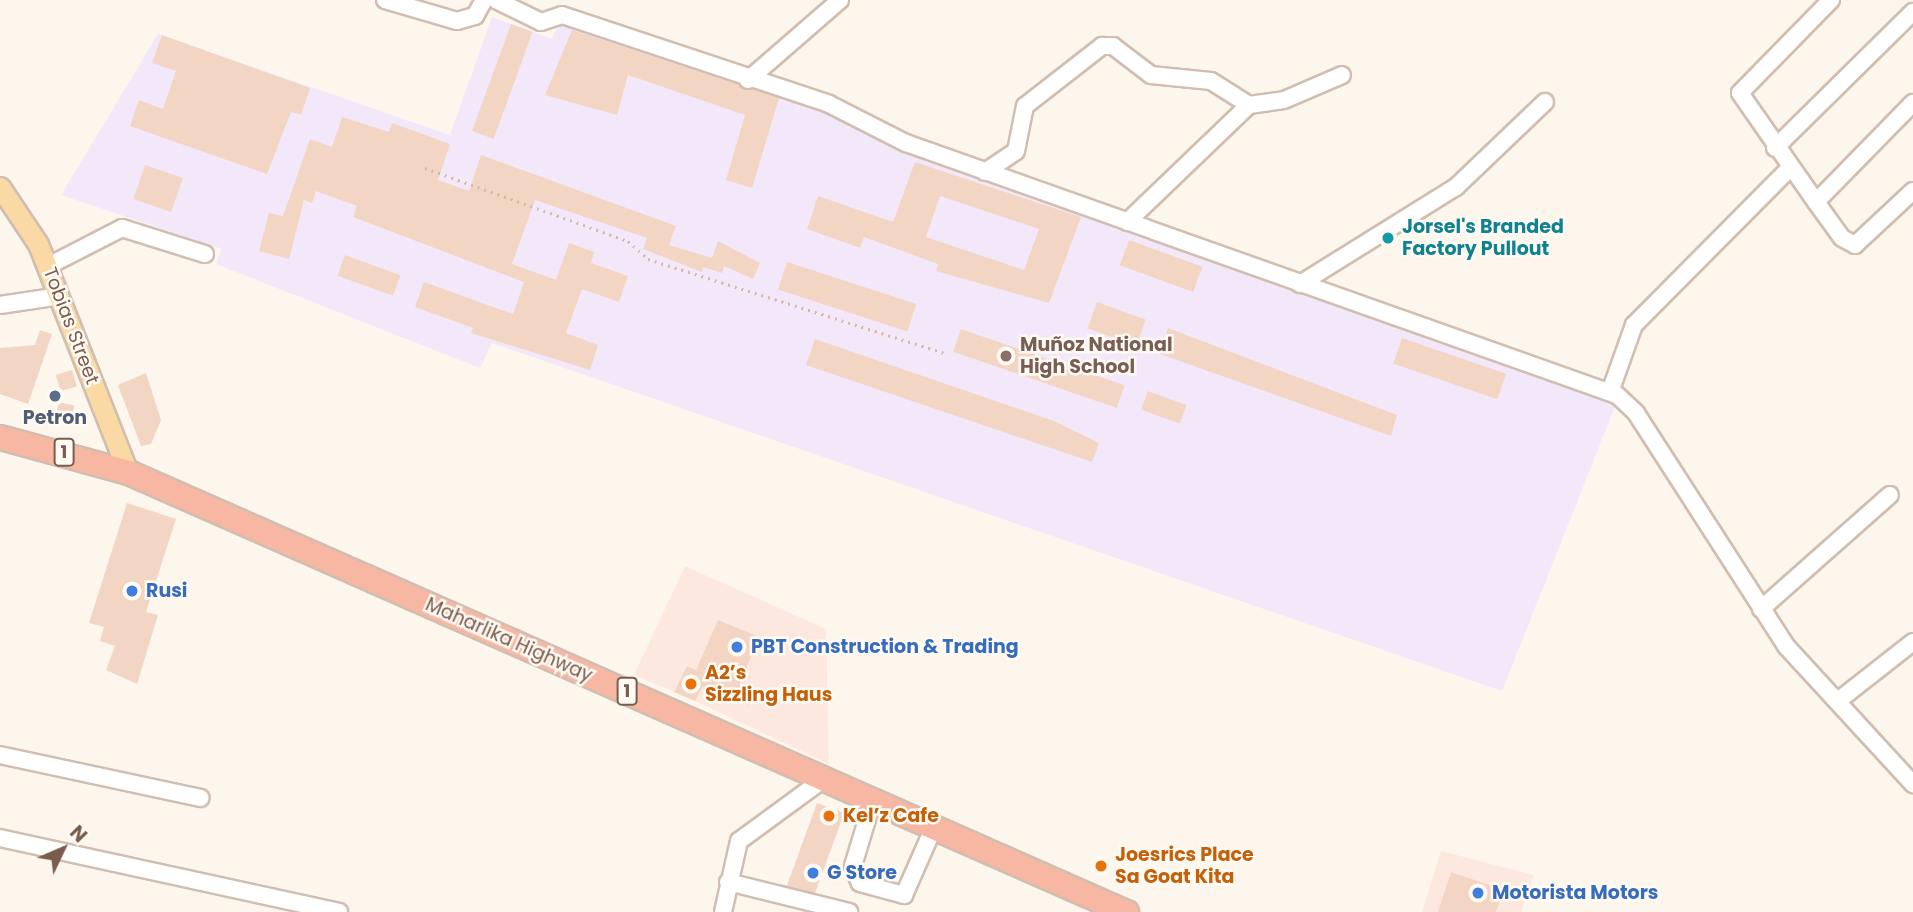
<!DOCTYPE html>
<html>
<head>
<meta charset="utf-8">
<style>
	body { margin:0 }
	#map { position:relative; width:1913px; height:912px; overflow:hidden; background:#fdf6ec; font-family:Poppins,sans-serif }
	div>[style] { position:absolute }
	.commercial>* { inset:0; background:#fde8e0 }
	.education>* { inset:0; background:#f3e8fa }
	.building>* { inset:0; background:#f3d5c3; transform-origin:0 0 }
	.path>* { height:2.5px; margin-top:-1.25px; transform-origin:0; background:repeating-linear-gradient(90deg,#d9b8a5 0 2px,transparent 0 7px) }
	.roads { filter:drop-shadow(2px 0 #d1beb0) drop-shadow(-2px 0 #d1beb0) drop-shadow(0 2px #d1beb0) drop-shadow(0 -2px #d1beb0) }
	.minor>* { height:16px; margin:-8px; padding:0 8px; transform-origin:8px; border-radius:8px; background:#fff }
	.major>* { height:19px; margin:-9.5px; padding:0 9.5px; transform-origin:9.5px; border-radius:9.5px; background:#fbd9a5 }
	.highway>* { height:23px; margin:-11.5px; padding:0 11.5px; transform-origin:11.5px; border-radius:11.5px; background:#f7b7a3 }
	.dots>* { width:19px; height:19px; translate:-50% -50%; box-sizing:border-box; border:4px solid #fffaf3; border-radius:50% }
	span { translate:-50% -50%; white-space:nowrap; text-align:center; line-height:1.15; -webkit-text-stroke:5px #fffaf3; paint-order:stroke }
	.shield-label span { padding:2px 5px; background:#fffaf3; border:2px solid; border-radius:5px; -webkit-text-stroke-width:0 }
	.shield-label { font-size:18px; color:#7a5c4d; font-weight:700 }
	.culture-label { font-size:19px; color:#0d838f; font-weight:700 }
	.left { translate:0 -50%; text-align:left }
	.street-label { font-size:19px; color:#7a5c4d }
	.education-label { font-size:19px; color:#785e54; font-weight:700 }
	.service-label { font-size:19px; color:#4e5e75; font-weight:700 }
	.shop-label { font-size:19px; color:#366cbe; font-weight:700 }
	.food-label { font-size:19px; color:#c56008; font-weight:700 }
	.north { position:absolute; left:28px; top:814px; width:70px; height:70px; -webkit-text-stroke:5px #fffaf3; paint-order:stroke; rotate:46deg; font-size:19px; font-weight:700; line-height:28px; text-align:center; color:#7a5c4d }
	.north::after { content:''; display:block; margin:auto; width:24px; height:32px; background:#7a5c4d; clip-path:polygon(50% 0,100% 100%,50% 72%,0 100%) }
</style>
</head>
<body>
<div id="map">
	<div class="commercial">
		<i style="clip-path:polygon(685px 566px,826px 629px,829px 764px,695px 701px,707px 676px,687px 666px,674px 692px,634px 675px)"></i>
		<i style="clip-path:polygon(1441px 851px,1534px 875px,1521px 912px,1422px 912px)"></i>
	</div>
	<div class="education">
		<i style="clip-path:polygon(492px 17px,552px 39px,560px 21px,828px 109px,900px 147px,1616px 404px,1502px 691px,492px 343px,480px 368px,216px 264px,222px 249px,61px 195px,158px 34px,450px 135px)"></i>
	</div>
	<div class="building">
		<i style="left:511px;top:24px;width:23px;height:114px;rotate:20deg"></i>
		<i style="clip-path:polygon(572px 30px,779px 98px,752px 188px,726px 180px,745px 115px,628px 75px,617px 115px,545px 95px)"></i>
		<i style="clip-path:polygon(162px 35px,310px 88px,301px 115px,291px 112px,267px 174px,130px 126px,139px 100px,163px 109px,176px 71px,152px 63px)"></i>
		<i style="clip-path:polygon(342px 117px,389px 132px,392px 123px,450px 144px,438px 180px,469px 191px,481px 155px,676px 226px,669px 245px,712px 258px,718px 241px,760px 263px,753px 279px,724px 266px,722px 273px,703px 267px,702px 272px,643px 249px,647px 238px,535px 200px,512px 264px,556px 280px,569px 243px,594px 252px,591px 263px,628px 276px,619px 302px,582px 289px,566px 333px,598px 345px,590px 370px,471px 333px,473px 328px,415px 307px,424px 282px,513px 314px,524px 282px,353px 217px,357px 206px,316px 191px,312px 203px,304px 200px,289px 259px,259px 251px,269px 213px,283px 216px,310px 139px,332px 147px)"></i>
		<i style="clip-path:polygon(evenodd,915px 162px,1081px 217px,1049px 303px,936px 271px,938px 264px,864px 237px,860px 248px,807px 229px,818px 196px,893px 222px,915px 162px,940px 196px,1039px 229px,1024px 270px,926px 237px,940px 196px)"></i>
		<i style="left:145px;top:165px;width:40px;height:36px;rotate:19deg"></i>
		<i style="left:1129px;top:240px;width:78px;height:27px;rotate:20deg"></i>
		<i style="left:345px;top:255px;width:59px;height:22px;rotate:20deg"></i>
		<i style="left:787px;top:262px;width:136px;height:29px;rotate:18deg"></i>
		<i style="left:1097px;top:302px;width:52px;height:28px;rotate:20deg"></i>
		<i style="clip-path:polygon(1168px 328px,1397px 415px,1391px 436px,1160px 354px)"></i>
		<i style="left:961px;top:329px;width:173px;height:24px;rotate:19deg"></i>
		<i style="clip-path:polygon(40px 330px,52px 334px,28px 404px,0 394px,0 348px,35px 345px)"></i>
		<i style="left:1402px;top:338px;width:110px;height:27px;rotate:19deg"></i>
		<i style="clip-path:polygon(815px 339px,1054px 421px,1099px 443px,1092px 462px,806px 365px)"></i>
		<i style="left:72px;top:370px;width:17px;height:17px;rotate:73deg"></i>
		<i style="clip-path:polygon(146px 373px,161px 420px,151px 444px,141px 446px,118px 385px)"></i>
		<i style="left:1148px;top:391px;width:41px;height:20px;rotate:20deg"></i>
		<i style="left:59px;top:402px;width:16px;height:16px;rotate:14deg"></i>
		<i style="clip-path:polygon(127px 503px,176px 519px,146px 612px,158px 615px,137px 684px,106px 670px,115px 646px,100px 641px,104px 627px,89px 623px)"></i>
		<i style="clip-path:polygon(718px 620px,759px 637px,740px 684px,755px 690px,748px 705px,703px 686px,695px 701px,674px 692px,687px 666px,696px 670px)"></i>
		<i style="left:817px;top:803px;width:29px;height:88px;rotate:20deg"></i>
		<i style="clip-path:polygon(1451px 872px,1504px 890px,1496px 912px,1438px 912px)"></i>
	</div>
	<div class="path">
		<i style="left:425px;top:168px;width:216px;rotate:19.8deg"></i>
		<i style="left:628px;top:241px;width:27px;rotate:42deg"></i>
		<i style="left:648px;top:259px;width:311px;rotate:17.6deg"></i>
	</div>
	<div class="roads">
		<div class="minor">
			<i style="left:385px;top:0;width:75px;rotate:16.3deg"></i>
			<i style="left:457px;top:21px;width:19px;rotate:-16deg"></i>
			<i style="left:475px;top:16px;width:18px;rotate:-61deg"></i>
			<i style="left:496px;top:0;width:50px;rotate:26.1deg"></i>
			<i style="left:541px;top:22px;width:22px;rotate:-18deg"></i>
			<i style="left:562px;top:15px;width:281px;rotate:18.4deg"></i>
			<i style="left:829px;top:104px;width:86px;rotate:26.9deg"></i>
			<i style="left:906px;top:143px;width:754px;rotate:19.52deg"></i>
			<i style="left:1617px;top:395px;width:26px;rotate:43deg"></i>
			<i style="left:1636px;top:413px;width:277px;rotate:57.2deg"></i>
			<i style="left:1786px;top:646px;width:188px;rotate:47.4deg"></i>
			<i style="left:1831px;top:0;width:130px;rotate:134.4deg"></i>
			<i style="left:1740px;top:93px;width:133px;rotate:55.1deg"></i>
			<i style="left:1816px;top:202px;width:139px;rotate:-45.6deg"></i>
			<i style="left:748px;top:80px;width:122px;rotate:-41deg"></i>
			<i style="left:1775px;top:148px;width:194px;rotate:-44.6deg"></i>
			<i style="left:985px;top:172px;width:37px;rotate:-34deg"></i>
			<i style="left:1016px;top:151px;width:46px;rotate:-78.7deg"></i>
			<i style="left:1025px;top:106px;width:98px;rotate:-37.9deg"></i>
			<i style="left:1102px;top:46px;width:11px"></i>
			<i style="left:1113px;top:46px;width:48px;rotate:37.3deg"></i>
			<i style="left:1151px;top:75px;width:60px;rotate:5.7deg"></i>
			<i style="left:1211px;top:81px;width:45px;rotate:32.3deg"></i>
			<i style="left:1816px;top:202px;width:44px;rotate:54.2deg"></i>
			<i style="left:1842px;top:238px;width:15px;rotate:28deg"></i>
			<i style="left:1855px;top:245px;width:79px;rotate:-43deg"></i>
			<i style="left:1127px;top:222px;width:169px;rotate:-43.8deg"></i>
			<i style="left:1249px;top:105px;width:35px;rotate:-8deg"></i>
			<i style="left:1284px;top:100px;width:63px;rotate:-23.3deg"></i>
			<i style="left:48px;top:266px;width:83px;rotate:-27.2deg"></i>
			<i style="left:122px;top:228px;width:87px;rotate:17.4deg"></i>
			<i style="left:1300px;top:284px;width:184px;rotate:-31.9deg"></i>
			<i style="left:1456px;top:187px;width:123px;rotate:-43.7deg"></i>
			<i style="left:0;top:305px;width:61px;rotate:-8.5deg"></i>
			<i style="left:1610px;top:392px;width:71px;rotate:-70.3deg"></i>
			<i style="left:1634px;top:325px;width:221px;rotate:-45.2deg"></i>
			<i style="left:1761px;top:609px;width:172px;rotate:-41.5deg"></i>
			<i style="left:1839px;top:700px;width:94px;rotate:-38.1deg"></i>
			<i style="left:0;top:755px;width:205px;rotate:12.1deg"></i>
			<i style="left:873px;top:800px;width:69px;rotate:106.9deg"></i>
			<i style="left:853px;top:866px;width:18px;rotate:68deg"></i>
			<i style="left:860px;top:883px;width:46px;rotate:15.3deg"></i>
			<i style="left:904px;top:895px;width:74px;rotate:-66.2deg"></i>
			<i style="left:0;top:838px;width:347px;rotate:12.3deg"></i>
			<i style="left:728px;top:882px;width:125px;rotate:13.9deg"></i>
			<i style="left:723px;top:912px;width:73px;rotate:-77.3deg"></i>
			<i style="left:739px;top:841px;width:107px;rotate:-36.2deg"></i>
		</div>
		<div class="major">
			<i style="left:0;top:187px;width:69px;rotate:56.3deg"></i>
			<i style="left:38px;top:244px;width:245px;rotate:68.5deg"></i>
		</div>
		<div class="highway">
			<i style="left:0;top:437px;width:133px;rotate:15.3deg"></i>
			<i style="left:128px;top:472px;width:1091px;rotate:23.79deg"></i>
		</div>
	</div>
	<div class="dots">
		<i style="left:1388px;top:238px;background:#0f9aa8"></i>
		<i style="left:1006px;top:356px;background:#8d6e63"></i>
		<i style="left:55px;top:396px;background:#5c6f8a"></i>
		<i style="left:132px;top:591px;background:#3f7fe0"></i>
		<i style="left:737px;top:647px;background:#3f7fe0"></i>
		<i style="left:691px;top:684px;background:#e8710a"></i>
		<i style="left:829px;top:816px;background:#e8710a"></i>
		<i style="left:1101px;top:866px;background:#e8710a"></i>
		<i style="left:813px;top:873px;background:#3f7fe0"></i>
		<i style="left:1478px;top:893px;background:#3f7fe0"></i>
	</div>
	<div class="shield-label">
		<span style="left:64px;top:452px">1</span>
		<span style="left:627px;top:691px">1</span>
	</div>
	<div class="culture-label">
		<span class="left" style="left:1402px;top:238px">Jorsel's Branded<br>Factory Pullout</span>
	</div>
	<div class="street-label">
		<span style="left:71px;top:326px;rotate:69deg">Tobias Street</span>
		<span style="left:509px;top:640px;rotate:24deg">Maharlika Highway</span>
	</div>
	<div class="education-label">
		<span class="left" style="left:1020px;top:356px">Muñoz National<br>High School</span>
	</div>
	<div class="service-label">
		<span style="left:55px;top:418px">Petron</span>
	</div>
	<div class="shop-label">
		<span class="left" style="left:146px;top:591px">Rusi</span>
		<span class="left" style="left:751px;top:647px">PBT Construction &amp; Trading</span>
		<span class="left" style="left:827px;top:873px">G Store</span>
		<span class="left" style="left:1492px;top:893px">Motorista Motors</span>
	</div>
	<div class="food-label">
		<span class="left" style="left:705px;top:684px">A2’s<br>Sizzling Haus</span>
		<span class="left" style="left:843px;top:816px">Kel’z Cafe</span>
		<span class="left" style="left:1115px;top:866px">Joesrics Place<br>Sa Goat Kita</span>
	</div>
	<div class="north">N</div>
</div>
</body>
</html>
